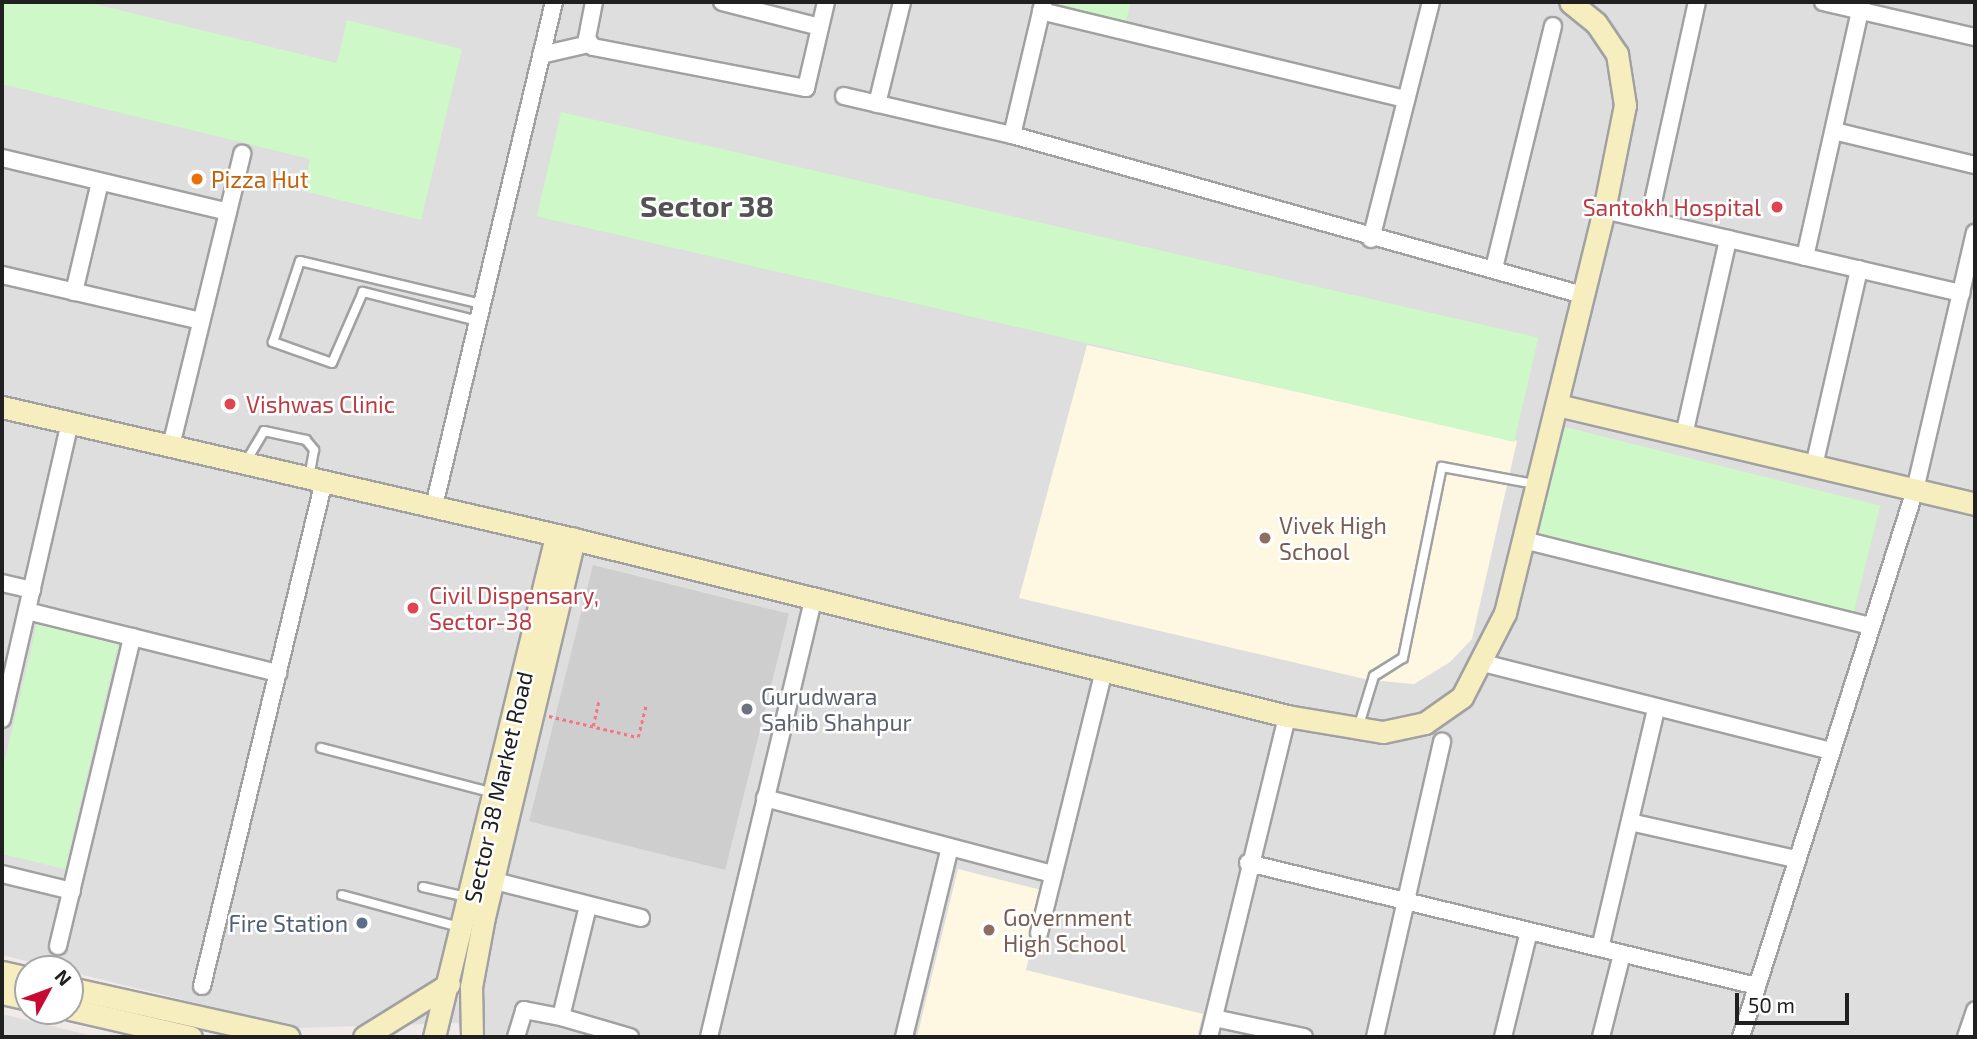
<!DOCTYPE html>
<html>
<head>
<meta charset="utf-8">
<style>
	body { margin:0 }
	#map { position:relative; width:1977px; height:1039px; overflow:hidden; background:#f0ebe8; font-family:"Exo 2",sans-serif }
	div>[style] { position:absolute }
	.residential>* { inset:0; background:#dedede }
	.education>* { inset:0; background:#fef8e3 }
	.religious>* { inset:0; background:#cecece; transform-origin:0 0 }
	.park>* { inset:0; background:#cef8c7; transform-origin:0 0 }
	.path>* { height:2.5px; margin-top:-1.25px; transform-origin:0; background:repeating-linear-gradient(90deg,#f47584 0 3.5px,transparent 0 7px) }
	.roads { filter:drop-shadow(2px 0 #a1a1a1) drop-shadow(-2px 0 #a1a1a1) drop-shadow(0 2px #a1a1a1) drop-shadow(0 -2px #a1a1a1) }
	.lane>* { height:8px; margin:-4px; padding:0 4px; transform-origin:4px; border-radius:4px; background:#fff }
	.street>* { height:16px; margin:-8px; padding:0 8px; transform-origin:8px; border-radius:8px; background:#fff }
	.secondary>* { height:21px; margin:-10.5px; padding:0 10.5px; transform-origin:10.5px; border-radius:10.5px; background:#f7eebf }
	.dots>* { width:19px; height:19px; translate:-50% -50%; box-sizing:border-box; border:4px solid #fff; border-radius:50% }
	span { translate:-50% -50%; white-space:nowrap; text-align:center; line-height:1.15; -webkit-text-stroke:5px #fff; paint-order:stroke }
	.food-label { font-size:23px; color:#c56008 }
	.left { translate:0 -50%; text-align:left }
	.health-label { font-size:23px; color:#be3a42 }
	.right { translate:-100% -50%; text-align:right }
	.education-label { font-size:23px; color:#785e54 }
	.worship-label { font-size:23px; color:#5b616d }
	.street-label { font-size:23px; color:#202020 }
	.service-label { font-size:23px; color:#4e5e75 }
	.district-label { font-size:30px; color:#535353; font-weight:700 }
	.frame { position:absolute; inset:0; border:4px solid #202020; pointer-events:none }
	.north { position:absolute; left:14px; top:955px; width:70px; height:70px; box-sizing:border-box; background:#fff; border:2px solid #a6a6a6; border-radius:50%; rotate:49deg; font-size:19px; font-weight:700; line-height:28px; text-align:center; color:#202020 }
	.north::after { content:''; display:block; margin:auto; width:24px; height:32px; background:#c80933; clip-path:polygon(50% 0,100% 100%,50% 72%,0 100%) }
	.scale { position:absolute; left:1735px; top:993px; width:114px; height:32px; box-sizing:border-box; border:4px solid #202020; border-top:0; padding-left:9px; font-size:21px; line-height:24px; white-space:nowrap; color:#202020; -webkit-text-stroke:5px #fff; paint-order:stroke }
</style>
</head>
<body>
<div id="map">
	<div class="residential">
		<i style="clip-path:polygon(2px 2px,1975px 2px,1975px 1037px,477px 1037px,457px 1023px,298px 1028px,2px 955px)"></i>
		<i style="clip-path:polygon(2px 1014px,97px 1037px,2px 1037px)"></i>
	</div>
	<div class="education">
		<i style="clip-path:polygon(1087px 345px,1517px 441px,1472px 639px,1450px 662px,1414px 684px,1369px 680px,1019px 598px)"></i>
		<i style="clip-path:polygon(958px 869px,1045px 891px,1026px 970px,1203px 1014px,1197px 1037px,917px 1037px)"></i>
	</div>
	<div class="religious">
		<i style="left:593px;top:565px;width:202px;height:264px;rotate:14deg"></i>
	</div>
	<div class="park">
		<i style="clip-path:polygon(2px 2px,86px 2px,337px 63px,347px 20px,462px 49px,421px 220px,303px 191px,310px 159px,2px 84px)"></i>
		<i style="clip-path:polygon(1055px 2px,1131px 2px,1125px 24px)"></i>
		<i style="left:561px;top:112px;width:1003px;height:107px;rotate:13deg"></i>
		<i style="left:1565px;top:427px;width:325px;height:112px;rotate:14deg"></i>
		<i style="clip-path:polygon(38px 620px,119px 640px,65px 869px,2px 854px,2px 772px)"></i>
	</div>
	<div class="path">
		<i style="left:549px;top:716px;width:91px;rotate:13.3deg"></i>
		<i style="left:638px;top:737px;width:33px;rotate:-76deg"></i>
		<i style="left:593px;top:726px;width:28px;rotate:-77deg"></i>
	</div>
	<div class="roads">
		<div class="lane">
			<i style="left:478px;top:321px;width:119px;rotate:-165.8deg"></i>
			<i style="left:363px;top:292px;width:77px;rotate:113.6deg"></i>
			<i style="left:332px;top:363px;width:63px;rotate:-160.4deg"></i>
			<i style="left:273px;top:342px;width:85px;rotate:-71.6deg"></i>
			<i style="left:300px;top:261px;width:187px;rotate:13.3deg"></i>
			<i style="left:245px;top:463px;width:37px;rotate:-59deg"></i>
			<i style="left:264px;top:431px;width:43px;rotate:12.1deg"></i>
			<i style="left:306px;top:440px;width:13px;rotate:51deg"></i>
			<i style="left:314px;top:450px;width:27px;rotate:100deg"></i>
			<i style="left:1359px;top:725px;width:51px;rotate:-73deg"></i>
			<i style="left:1374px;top:676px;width:34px;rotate:-32deg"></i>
			<i style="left:1403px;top:658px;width:195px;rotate:-78.5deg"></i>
			<i style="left:1442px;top:467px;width:95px;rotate:10.4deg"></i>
			<i style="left:321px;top:748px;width:179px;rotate:14.6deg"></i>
			<i style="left:423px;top:887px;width:44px;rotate:13.1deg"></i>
			<i style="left:342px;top:895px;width:121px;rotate:15.3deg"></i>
		</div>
		<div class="street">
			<i style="left:594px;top:2px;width:38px;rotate:101deg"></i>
			<i style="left:587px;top:39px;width:10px;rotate:53deg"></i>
			<i style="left:593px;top:47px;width:217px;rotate:10.9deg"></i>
			<i style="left:806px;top:88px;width:88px;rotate:-76.9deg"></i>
			<i style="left:722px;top:2px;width:101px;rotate:14.3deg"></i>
			<i style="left:1823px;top:2px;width:156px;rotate:13deg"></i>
			<i style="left:1041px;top:11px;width:374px;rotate:13.6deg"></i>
			<i style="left:541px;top:55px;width:49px;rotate:-12.9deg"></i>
			<i style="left:844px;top:96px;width:172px;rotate:13.1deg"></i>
			<i style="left:1012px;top:135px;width:589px;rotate:15.66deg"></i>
			<i style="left:877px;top:104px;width:105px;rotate:-76.2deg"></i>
			<i style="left:1834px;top:131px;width:145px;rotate:13.6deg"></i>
			<i style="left:1012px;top:135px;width:135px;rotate:-76.7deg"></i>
			<i style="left:2px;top:158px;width:232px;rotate:13.4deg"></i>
			<i style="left:1604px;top:210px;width:367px;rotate:13.1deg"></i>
			<i style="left:1649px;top:220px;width:223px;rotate:-77.6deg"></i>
			<i style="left:1371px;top:239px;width:244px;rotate:-75.8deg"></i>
			<i style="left:1805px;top:257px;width:261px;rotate:-77.4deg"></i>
			<i style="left:1494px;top:268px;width:249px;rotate:-76.3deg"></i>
			<i style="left:2px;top:275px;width:204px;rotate:13deg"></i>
			<i style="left:74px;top:292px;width:113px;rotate:-76.7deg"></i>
			<i style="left:1684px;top:435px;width:201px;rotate:-77.3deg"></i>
			<i style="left:171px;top:446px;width:301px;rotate:-76.3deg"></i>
			<i style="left:1814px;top:466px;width:202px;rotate:-77.1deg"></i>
			<i style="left:434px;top:506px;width:518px;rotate:-76.61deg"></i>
			<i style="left:1523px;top:540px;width:357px;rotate:13.9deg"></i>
			<i style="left:2px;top:583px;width:31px;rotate:13deg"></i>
			<i style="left:27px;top:611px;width:259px;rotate:13.9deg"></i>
			<i style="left:1483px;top:663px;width:360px;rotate:14.2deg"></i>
			<i style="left:2px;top:719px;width:304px;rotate:-77.1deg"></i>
			<i style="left:765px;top:798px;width:298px;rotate:14.8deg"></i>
			<i style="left:1630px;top:822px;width:170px;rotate:12.6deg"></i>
			<i style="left:1248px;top:863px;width:524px;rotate:13.59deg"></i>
			<i style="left:2px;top:874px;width:72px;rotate:13.7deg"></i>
			<i style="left:483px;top:878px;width:163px;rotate:14.2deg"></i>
			<i style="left:588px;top:906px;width:114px;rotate:103.7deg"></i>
			<i style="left:561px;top:1017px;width:72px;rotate:16.2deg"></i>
			<i style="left:1039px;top:933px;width:271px;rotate:-76.1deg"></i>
			<i style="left:58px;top:946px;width:318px;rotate:-76.5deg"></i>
			<i style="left:1600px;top:948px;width:244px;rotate:-76.8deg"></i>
			<i style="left:202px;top:986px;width:520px;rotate:-76.42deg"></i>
			<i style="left:1214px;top:1018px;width:92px;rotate:11.9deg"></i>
			<i style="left:516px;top:1037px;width:28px;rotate:-73deg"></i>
			<i style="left:524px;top:1010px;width:38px;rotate:11deg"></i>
			<i style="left:709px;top:1037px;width:446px;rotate:-76.6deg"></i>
			<i style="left:904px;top:1037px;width:195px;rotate:-76.4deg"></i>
			<i style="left:1209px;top:1037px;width:330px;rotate:-76.3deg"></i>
			<i style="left:1375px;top:1037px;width:303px;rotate:-77.2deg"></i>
			<i style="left:1503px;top:1037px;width:109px;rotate:-76.2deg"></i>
			<i style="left:1601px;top:1037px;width:86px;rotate:-75.8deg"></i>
			<i style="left:1741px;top:1037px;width:574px;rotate:-72.35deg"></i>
			<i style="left:1915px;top:490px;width:264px;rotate:-76.9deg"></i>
			<i style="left:1966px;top:1037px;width:28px;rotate:-71deg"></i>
		</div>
		<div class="secondary">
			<i style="left:1557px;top:405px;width:430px;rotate:13.3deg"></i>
			<i style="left:2px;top:407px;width:587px;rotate:12.99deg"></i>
			<i style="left:574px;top:539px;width:735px;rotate:13.94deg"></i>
			<i style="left:1287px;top:716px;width:97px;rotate:9.5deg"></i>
			<i style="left:1383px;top:732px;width:43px;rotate:-12.1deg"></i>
			<i style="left:1425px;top:723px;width:45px;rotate:-35.1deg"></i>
			<i style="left:1462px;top:697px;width:94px;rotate:-62.9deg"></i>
			<i style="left:1505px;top:613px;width:415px;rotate:-76.2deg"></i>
			<i style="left:1604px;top:210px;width:107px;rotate:-78.7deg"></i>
			<i style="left:1625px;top:105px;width:52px;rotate:-98.9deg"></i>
			<i style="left:1617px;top:54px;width:37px;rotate:-124deg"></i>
			<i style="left:1596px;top:23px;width:33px;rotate:-141deg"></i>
			<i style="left:2px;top:972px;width:27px;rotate:13deg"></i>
			<i style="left:70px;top:988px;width:224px;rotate:12.6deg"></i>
			<i style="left:2px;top:993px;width:27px;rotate:13deg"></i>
			<i style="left:70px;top:1009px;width:124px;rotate:13deg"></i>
			<i style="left:364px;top:1037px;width:100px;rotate:-31.9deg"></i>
			<i style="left:434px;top:1037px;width:516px;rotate:-76.31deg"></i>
			<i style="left:472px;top:1037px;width:50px;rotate:-91.1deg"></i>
			<i style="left:471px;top:987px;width:71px;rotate:-79.5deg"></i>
			<i style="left:484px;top:917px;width:389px;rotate:-76.6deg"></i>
		</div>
	</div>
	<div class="dots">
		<i style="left:197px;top:179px;background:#e8710a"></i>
		<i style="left:1777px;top:207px;background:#e0444e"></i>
		<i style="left:230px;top:404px;background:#e0444e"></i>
		<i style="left:1265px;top:538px;background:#8d6e63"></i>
		<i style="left:413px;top:608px;background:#e0444e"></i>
		<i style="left:747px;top:709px;background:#6b7280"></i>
		<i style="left:362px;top:923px;background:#5c6f8a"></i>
		<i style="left:989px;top:930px;background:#8d6e63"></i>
	</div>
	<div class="food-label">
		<span class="left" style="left:211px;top:179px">Pizza Hut</span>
	</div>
	<div class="health-label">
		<span class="right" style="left:1761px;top:207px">Santokh Hospital</span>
		<span class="left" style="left:246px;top:404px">Vishwas Clinic</span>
		<span class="left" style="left:429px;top:608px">Civil Dispensary,<br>Sector-38</span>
	</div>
	<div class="education-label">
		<span class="left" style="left:1279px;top:538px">Vivek High<br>School</span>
		<span class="left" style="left:1003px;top:930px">Government<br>High School</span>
	</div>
	<div class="worship-label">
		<span class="left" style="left:761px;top:709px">Gurudwara<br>Sahib Shahpur</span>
	</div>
	<div class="street-label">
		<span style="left:498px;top:787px;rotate:-77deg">Sector 38 Market Road</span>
	</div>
	<div class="service-label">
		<span class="right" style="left:348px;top:923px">Fire Station</span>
	</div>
	<div class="district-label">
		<span style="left:707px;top:205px">Sector 38</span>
	</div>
	<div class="frame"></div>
	<div class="north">N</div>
	<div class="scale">50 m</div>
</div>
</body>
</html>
